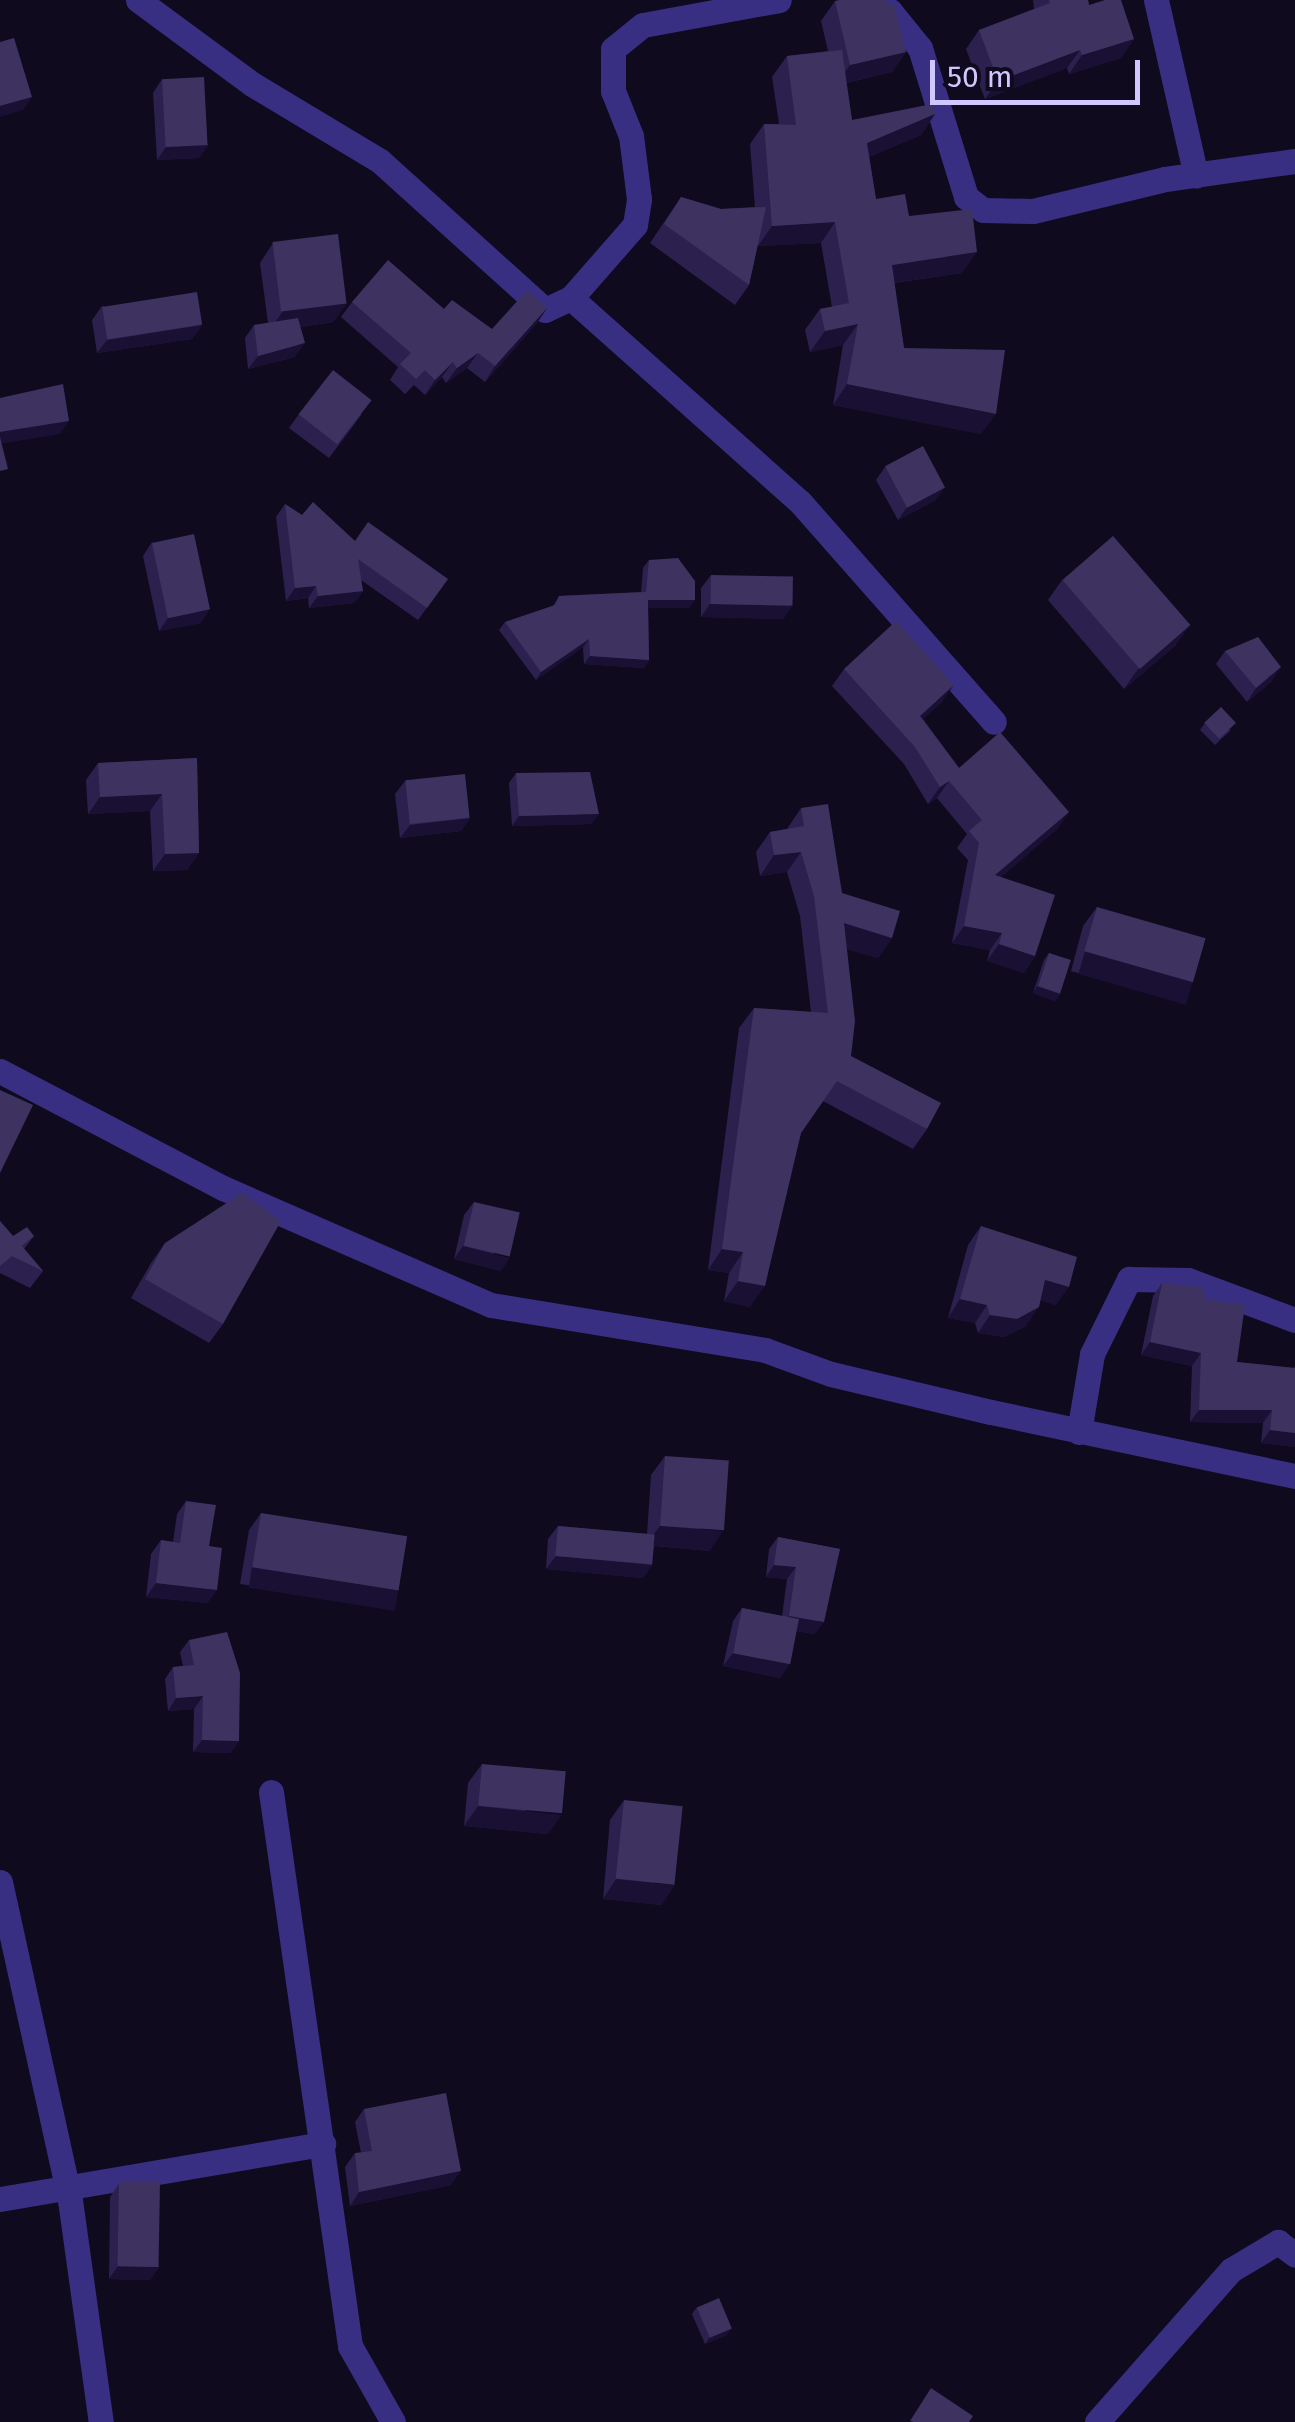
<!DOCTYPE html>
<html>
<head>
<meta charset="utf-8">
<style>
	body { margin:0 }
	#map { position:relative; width:1295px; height:2422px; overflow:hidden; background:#0f0a1e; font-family:"Fira Sans",sans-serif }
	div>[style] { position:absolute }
	.minor>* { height:25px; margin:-12.5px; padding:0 12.5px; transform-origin:12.5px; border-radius:12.5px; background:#382f83 }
	.wall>* { inset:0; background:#2c214e }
	.shaded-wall>* { inset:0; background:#191033; transform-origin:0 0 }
	.building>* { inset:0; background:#3e3261; transform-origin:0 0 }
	span { translate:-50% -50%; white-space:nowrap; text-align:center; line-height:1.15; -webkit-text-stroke:10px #0f0a1e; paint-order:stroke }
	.scale { position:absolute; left:930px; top:60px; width:210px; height:45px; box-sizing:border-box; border:5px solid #d1c7ff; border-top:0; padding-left:12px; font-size:30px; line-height:35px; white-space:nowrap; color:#d1c7ff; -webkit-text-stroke:8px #0f0a1e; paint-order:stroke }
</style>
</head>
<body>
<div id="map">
	<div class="minor">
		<i style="left:138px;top:0;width:142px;rotate:36.4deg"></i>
		<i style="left:252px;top:84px;width:149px;rotate:31deg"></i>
		<i style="left:380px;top:161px;width:222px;rotate:42.1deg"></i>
		<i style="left:545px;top:310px;width:29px;rotate:-25deg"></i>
		<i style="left:571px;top:298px;width:97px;rotate:-48.8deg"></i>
		<i style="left:635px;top:225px;width:26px;rotate:-81deg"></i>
		<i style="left:639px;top:199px;width:64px;rotate:-97.2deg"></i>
		<i style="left:631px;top:136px;width:48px;rotate:-111.8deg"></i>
		<i style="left:613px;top:91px;width:42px;rotate:-90deg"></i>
		<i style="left:613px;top:49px;width:38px;rotate:-39deg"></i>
		<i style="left:643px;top:25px;width:138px;rotate:-10.4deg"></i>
		<i style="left:868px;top:0;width:25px;rotate:27deg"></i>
		<i style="left:890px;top:11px;width:48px;rotate:51deg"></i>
		<i style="left:920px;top:48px;width:156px;rotate:72.8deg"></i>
		<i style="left:966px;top:197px;width:21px;rotate:37deg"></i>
		<i style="left:983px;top:210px;width:50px;rotate:1.1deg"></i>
		<i style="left:1033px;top:211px;width:136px;rotate:-13.6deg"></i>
		<i style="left:1165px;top:179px;width:131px;rotate:-7.9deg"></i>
		<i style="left:1156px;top:0;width:180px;rotate:77.2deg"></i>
		<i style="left:571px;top:298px;width:307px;rotate:41.7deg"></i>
		<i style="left:800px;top:502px;width:293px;rotate:48.6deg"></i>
		<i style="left:0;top:1071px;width:252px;rotate:27.7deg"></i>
		<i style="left:223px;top:1188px;width:292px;rotate:23.6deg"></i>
		<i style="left:491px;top:1305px;width:278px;rotate:9.3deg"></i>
		<i style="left:765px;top:1350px;width:70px;rotate:20deg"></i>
		<i style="left:831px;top:1374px;width:164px;rotate:13.4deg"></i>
		<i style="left:991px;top:1412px;width:311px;rotate:11.9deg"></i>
		<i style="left:1079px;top:1432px;width:79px;rotate:-80.5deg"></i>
		<i style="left:1092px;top:1354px;width:84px;rotate:-63.7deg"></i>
		<i style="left:1129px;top:1279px;width:59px;rotate:1deg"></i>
		<i style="left:1188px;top:1280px;width:114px;rotate:20.5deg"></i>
		<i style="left:271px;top:1792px;width:560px;rotate:81.88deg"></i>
		<i style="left:350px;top:2346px;width:87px;rotate:60.5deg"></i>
		<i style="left:0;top:1882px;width:326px;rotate:77.6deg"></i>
		<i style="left:70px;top:2200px;width:224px;rotate:82.1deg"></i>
		<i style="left:0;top:2199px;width:328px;rotate:-9.7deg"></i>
		<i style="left:1097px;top:2422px;width:203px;rotate:-48.6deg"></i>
		<i style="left:1231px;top:2270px;width:55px;rotate:-30.8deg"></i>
		<i style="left:1278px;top:2242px;width:21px;rotate:37deg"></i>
	</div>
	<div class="wall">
		<i style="clip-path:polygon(1033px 0,1088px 0,1089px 5px,1134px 39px,1121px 58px,1069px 74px,1067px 68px,985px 99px,966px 49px,979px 30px,1034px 9px)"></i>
		<i style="clip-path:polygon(835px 1px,906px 52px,892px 72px,846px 83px,852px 120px,935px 114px,921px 135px,869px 157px,876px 199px,909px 216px,962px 273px,894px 283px,904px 348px,981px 434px,833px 405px,843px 345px,810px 352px,805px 330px,820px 309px,832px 307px,821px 243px,758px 246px,758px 244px,749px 285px,735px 305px,650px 243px,681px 197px,721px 209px,755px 207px,750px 144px,764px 124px,779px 124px,772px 77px,787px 56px,828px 51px,821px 21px)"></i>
		<i style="clip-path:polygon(162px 79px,208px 145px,199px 158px,157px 160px,153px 93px)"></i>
		<i style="clip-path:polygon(273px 243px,347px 303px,333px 322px,300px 327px,295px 357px,248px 369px,245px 338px,254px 325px,268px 323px,260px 263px)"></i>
		<i style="clip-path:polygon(352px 302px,444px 309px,492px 329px,547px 308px,537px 323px,485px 382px,467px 368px,446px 383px,442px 377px,425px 395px,414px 385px,405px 394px,390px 380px,398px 367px,341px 317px)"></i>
		<i style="clip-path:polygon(102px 306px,202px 325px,192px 339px,97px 353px,92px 320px)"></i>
		<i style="clip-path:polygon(299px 414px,362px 414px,329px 458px,289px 428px)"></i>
		<i style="clip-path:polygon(885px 467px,936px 500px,898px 520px,876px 480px)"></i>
		<i style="clip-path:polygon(285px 504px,302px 515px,355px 541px,448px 579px,418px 620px,361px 580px,363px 591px,354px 603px,309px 608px,308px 598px,286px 601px,276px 517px)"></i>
		<i style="clip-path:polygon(152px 542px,201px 623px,159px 631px,143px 556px)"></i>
		<i style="clip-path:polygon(649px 560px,689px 608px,648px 608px,649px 660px,644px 668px,584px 664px,583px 647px,536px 680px,499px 630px,505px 622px,553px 606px,559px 596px,641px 592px,643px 568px)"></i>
		<i style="clip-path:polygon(711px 575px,792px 606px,783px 619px,701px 617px,701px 588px)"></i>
		<i style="clip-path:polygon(1062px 580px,1176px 645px,1124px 689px,1048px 600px)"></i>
		<i style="clip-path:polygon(1225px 651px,1272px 681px,1247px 702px,1216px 664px)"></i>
		<i style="clip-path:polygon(844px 669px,942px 702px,923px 719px,959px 768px,1069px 812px,1057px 829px,1001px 877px,1035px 956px,1024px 973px,987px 961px,990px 950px,952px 943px,968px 860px,957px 848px,967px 834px,937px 798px,928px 804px,904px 764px,832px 686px)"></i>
		<i style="clip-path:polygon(1205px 723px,1231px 730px,1215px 745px,1200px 730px)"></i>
		<i style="clip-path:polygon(197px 758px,199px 853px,187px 870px,153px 871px,150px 811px,88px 814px,86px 780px,98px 763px)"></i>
		<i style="clip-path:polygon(516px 773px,592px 824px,512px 826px,509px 783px)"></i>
		<i style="clip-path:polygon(405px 781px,470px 818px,461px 831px,400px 838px,395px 794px)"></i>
		<i style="clip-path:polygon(801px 808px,842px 893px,892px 938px,878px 958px,847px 949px,851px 1056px,927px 1129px,913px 1149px,823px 1101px,801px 1133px,750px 1307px,724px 1301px,729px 1273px,708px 1270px,739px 1028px,754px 1008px,811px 1012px,800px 916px,787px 872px,760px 876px,756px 852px,770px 832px,787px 829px)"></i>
		<i style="clip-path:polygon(1097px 907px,1180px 1002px,1071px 971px,1083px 926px)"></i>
		<i style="clip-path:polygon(1049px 953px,1060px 994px,1055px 1001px,1033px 993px,1044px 960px)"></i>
		<i style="clip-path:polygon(474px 1202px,501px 1271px,454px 1259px,464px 1215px)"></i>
		<i style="clip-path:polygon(0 1221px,13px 1236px,34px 1236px,24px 1249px,43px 1271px,30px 1288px,0 1273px)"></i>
		<i style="clip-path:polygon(981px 1226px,1056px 1305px,1040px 1300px,1026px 1326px,1004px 1337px,978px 1333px,975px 1323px,948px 1318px,968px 1245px)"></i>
		<i style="clip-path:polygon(165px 1243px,223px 1324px,209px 1343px,131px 1298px,151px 1263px)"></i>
		<i style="clip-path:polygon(1162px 1283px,1206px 1299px,1237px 1362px,1294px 1368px,1295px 1366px,1295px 1447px,1261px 1443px,1263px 1423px,1190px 1422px,1192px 1366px,1141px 1355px,1153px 1296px)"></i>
		<i style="clip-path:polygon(665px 1456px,710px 1551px,654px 1546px,652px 1565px,643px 1578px,546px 1569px,548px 1539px,558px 1526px,647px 1534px,651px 1475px)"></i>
		<i style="clip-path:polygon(186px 1501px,209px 1546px,208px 1603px,146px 1597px,151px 1554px,161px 1540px,173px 1542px,177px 1514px)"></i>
		<i style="clip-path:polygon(261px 1513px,386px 1606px,240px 1584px,249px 1530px)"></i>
		<i style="clip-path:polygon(778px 1537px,840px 1549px,815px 1634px,796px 1631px,780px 1678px,723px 1666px,733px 1621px,742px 1608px,782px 1616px,787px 1579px,766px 1577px,769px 1549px)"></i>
		<i style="clip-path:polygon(189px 1640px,239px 1741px,230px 1753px,193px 1752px,194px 1709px,168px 1711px,165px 1679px,173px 1667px,183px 1666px,180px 1652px)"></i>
		<i style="clip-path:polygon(482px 1764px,548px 1834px,464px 1826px,468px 1783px)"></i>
		<i style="clip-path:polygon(624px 1800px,662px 1905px,603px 1899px,610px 1820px)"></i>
		<i style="clip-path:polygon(364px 2109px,451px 2185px,350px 2206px,345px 2167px,355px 2153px,361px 2153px,355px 2122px)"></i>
		<i style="clip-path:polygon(119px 2184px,159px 2267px,150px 2280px,109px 2279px,110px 2197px)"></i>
		<i style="clip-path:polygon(697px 2307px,727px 2335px,705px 2344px,692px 2314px)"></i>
	</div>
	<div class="shaded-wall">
		<i style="clip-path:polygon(1134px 39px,1121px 58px,1069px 74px,1082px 55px)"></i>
		<i style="clip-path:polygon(1080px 50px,1067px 68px,985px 99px,998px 81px)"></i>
		<i style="clip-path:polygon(906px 52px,892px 72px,836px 85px,850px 65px)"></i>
		<i style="clip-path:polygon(32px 97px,23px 110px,0 117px,0 106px)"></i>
		<i style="clip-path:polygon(935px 114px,921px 135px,853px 164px,867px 143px)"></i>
		<i style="clip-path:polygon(208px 145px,199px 158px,157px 160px,166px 147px)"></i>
		<i style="clip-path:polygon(835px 222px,821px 243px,758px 246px,772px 226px)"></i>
		<i style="clip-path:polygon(977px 252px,962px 273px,877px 285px,892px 265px)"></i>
		<i style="clip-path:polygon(347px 303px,333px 322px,269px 331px,283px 311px)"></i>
		<i style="clip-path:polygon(547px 308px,537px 323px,485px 382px,495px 366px)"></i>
		<i style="clip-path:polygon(858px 324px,843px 345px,810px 352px,825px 331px)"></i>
		<i style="clip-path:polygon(202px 325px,192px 339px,97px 353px,107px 340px)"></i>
		<i style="clip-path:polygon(305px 343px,295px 357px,248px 369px,258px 356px)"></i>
		<i style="clip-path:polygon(478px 353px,467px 368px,446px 383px,457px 368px)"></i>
		<i style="clip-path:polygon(453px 362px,442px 377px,425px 395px,435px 380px)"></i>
		<i style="clip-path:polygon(847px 384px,996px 414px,981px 434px,833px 405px)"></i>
		<i style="clip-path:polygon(69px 421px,60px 434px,0 444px,0 432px)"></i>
		<i style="clip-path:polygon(945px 487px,936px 500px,898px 520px,907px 507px)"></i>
		<i style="clip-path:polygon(316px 586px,308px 598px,286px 601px,295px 588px)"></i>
		<i style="clip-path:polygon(363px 591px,354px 603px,309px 608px,318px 596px)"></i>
		<i style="clip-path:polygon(648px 600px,695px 600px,689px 608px,642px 608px)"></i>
		<i style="clip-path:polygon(710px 604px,792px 606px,783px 619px,701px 617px)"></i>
		<i style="clip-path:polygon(210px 609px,201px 623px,159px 631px,168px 618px)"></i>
		<i style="clip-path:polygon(1190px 625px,1176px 645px,1124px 689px,1138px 669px)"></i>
		<i style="clip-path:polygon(589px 639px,583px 647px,536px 680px,541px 672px)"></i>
		<i style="clip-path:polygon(590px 656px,649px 660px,644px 668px,584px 664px)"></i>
		<i style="clip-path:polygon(1281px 667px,1272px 681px,1247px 702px,1256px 688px)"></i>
		<i style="clip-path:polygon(954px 685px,942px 702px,908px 733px,920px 716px)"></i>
		<i style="clip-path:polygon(949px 781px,937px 798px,928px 804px,940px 787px)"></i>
		<i style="clip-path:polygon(162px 794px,150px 811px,88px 814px,100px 797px)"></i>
		<i style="clip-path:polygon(1069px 812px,1057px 829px,984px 892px,995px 875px)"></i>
		<i style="clip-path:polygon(599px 814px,592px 824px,512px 826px,519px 816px)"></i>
		<i style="clip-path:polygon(470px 818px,461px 831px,400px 838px,410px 825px)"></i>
		<i style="clip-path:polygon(801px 852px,787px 872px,760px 876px,774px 855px)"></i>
		<i style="clip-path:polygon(199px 853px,187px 870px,153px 871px,165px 854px)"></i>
		<i style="clip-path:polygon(844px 923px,892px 938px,878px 958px,830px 944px)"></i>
		<i style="clip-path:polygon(964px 926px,1002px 933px,990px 950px,952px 943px)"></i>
		<i style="clip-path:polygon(999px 944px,1035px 956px,1024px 973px,987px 961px)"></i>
		<i style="left:1085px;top:951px;width:112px;height:24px;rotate:16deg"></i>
		<i style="clip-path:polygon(1037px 986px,1060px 994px,1055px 1001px,1033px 993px)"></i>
		<i style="clip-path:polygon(463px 1246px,510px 1258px,501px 1271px,454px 1259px)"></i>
		<i style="clip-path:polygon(722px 1249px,743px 1252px,729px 1273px,708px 1270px)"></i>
		<i style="clip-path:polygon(1045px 1280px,1069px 1287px,1056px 1305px,1032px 1298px)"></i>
		<i style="clip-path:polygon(738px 1281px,765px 1286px,750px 1307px,724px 1301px)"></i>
		<i style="clip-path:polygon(960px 1299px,987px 1305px,975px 1323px,948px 1318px)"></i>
		<i style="clip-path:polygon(1039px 1307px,1026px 1326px,1004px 1337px,978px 1333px,990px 1315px)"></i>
		<i style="clip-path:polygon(1150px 1342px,1201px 1353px,1192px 1366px,1141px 1355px)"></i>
		<i style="clip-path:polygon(1199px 1410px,1272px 1410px,1263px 1423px,1190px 1422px)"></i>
		<i style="clip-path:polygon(1270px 1430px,1295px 1433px,1295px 1447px,1261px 1443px)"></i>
		<i style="clip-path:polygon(660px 1526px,723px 1531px,710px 1551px,646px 1545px)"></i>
		<i style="clip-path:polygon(556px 1556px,652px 1565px,643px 1578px,546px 1569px)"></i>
		<i style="clip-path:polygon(774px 1565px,796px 1567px,787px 1579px,766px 1577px)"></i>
		<i style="left:252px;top:1567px;width:148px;height:21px;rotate:9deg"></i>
		<i style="clip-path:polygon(156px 1583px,217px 1590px,208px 1603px,146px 1597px)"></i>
		<i style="clip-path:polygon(789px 1616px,824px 1622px,815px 1634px,780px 1628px)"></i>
		<i style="clip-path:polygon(733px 1653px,790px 1664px,780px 1678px,723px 1666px)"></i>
		<i style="clip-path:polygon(203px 1696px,194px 1709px,168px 1711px,176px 1698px)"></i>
		<i style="clip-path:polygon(202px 1740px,239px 1741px,230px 1753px,193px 1752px)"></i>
		<i style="clip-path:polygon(478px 1806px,562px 1815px,548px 1834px,464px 1826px)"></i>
		<i style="clip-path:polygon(616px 1879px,675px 1885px,662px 1905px,603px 1899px)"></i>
		<i style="clip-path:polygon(461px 2171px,451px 2185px,350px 2206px,359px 2192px)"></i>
		<i style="clip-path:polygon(118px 2266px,159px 2267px,150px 2280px,109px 2279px)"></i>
		<i style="clip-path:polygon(732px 2328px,727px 2335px,705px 2344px,710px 2337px)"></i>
	</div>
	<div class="building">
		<i style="clip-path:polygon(839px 0,884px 0,895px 7px,906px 52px,850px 65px,835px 1px)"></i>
		<i style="clip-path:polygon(1049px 0,1088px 0,1089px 5px,1105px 0,1121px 0,1134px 39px,1082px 55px,1080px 50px,998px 81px,979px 30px,1050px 3px)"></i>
		<i style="clip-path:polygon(14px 38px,32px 97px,0 106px,0 42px)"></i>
		<i style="clip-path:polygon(842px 50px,852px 120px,932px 104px,935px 114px,867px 143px,876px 199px,905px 194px,909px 216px,972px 209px,977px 252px,892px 265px,904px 348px,1005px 350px,996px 414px,847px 384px,858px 324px,825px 331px,820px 309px,849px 303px,835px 222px,772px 226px,764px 124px,796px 125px,787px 56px)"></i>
		<i style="left:204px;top:77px;width:68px;height:42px;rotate:87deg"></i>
		<i style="clip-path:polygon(681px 197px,721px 209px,766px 207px,749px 285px,664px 224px)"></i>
		<i style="left:338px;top:234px;width:70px;height:66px;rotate:83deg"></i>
		<i style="clip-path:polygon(388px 260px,444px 309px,452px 300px,492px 329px,527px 290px,547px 308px,495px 366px,478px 353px,457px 368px,453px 362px,435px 380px,425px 370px,416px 379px,400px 364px,411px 353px,352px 302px)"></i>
		<i style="left:197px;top:292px;width:33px;height:96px;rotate:81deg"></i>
		<i style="clip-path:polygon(298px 318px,305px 343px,258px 356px,254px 325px)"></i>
		<i style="left:333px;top:370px;width:49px;height:56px;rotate:38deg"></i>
		<i style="clip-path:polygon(63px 384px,69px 421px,0 432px,0 398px)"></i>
		<i style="clip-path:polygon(0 437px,8px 469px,0 471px)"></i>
		<i style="left:923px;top:446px;width:47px;height:43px;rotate:62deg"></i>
		<i style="clip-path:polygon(313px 502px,355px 541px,368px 522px,448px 579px,427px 608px,358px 559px,363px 591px,318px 596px,316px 586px,295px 588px,285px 504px,302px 515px)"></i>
		<i style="left:194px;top:534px;width:77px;height:43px;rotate:78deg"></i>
		<i style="left:1113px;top:536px;width:118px;height:67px;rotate:49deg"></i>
		<i style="clip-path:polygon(678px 558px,695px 581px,695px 600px,648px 600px,649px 660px,590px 656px,589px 639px,541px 672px,505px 622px,555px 605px,559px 596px,646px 592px,649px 560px)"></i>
		<i style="left:711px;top:575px;width:82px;height:29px;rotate:1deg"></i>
		<i style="clip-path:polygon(896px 621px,954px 685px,920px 716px,959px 768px,1000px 732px,1069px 812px,995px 875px,1055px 895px,1035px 956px,999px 944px,1002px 933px,964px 926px,979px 843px,969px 831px,982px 820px,949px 781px,940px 787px,915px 747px,844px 669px)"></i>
		<i style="clip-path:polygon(1258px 637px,1281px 667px,1256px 688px,1225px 651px)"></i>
		<i style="left:1221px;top:707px;width:22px;height:23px;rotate:47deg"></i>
		<i style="clip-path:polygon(197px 758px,199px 853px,165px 854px,162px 794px,100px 797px,98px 763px)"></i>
		<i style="clip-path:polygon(590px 772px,599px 814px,519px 816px,516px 773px)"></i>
		<i style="left:465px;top:774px;width:44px;height:60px;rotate:84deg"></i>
		<i style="clip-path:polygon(828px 804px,842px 893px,900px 911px,892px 938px,844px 923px,855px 1021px,851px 1056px,941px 1103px,927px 1129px,837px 1081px,801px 1133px,765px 1286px,738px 1281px,743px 1252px,722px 1249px,754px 1008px,828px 1013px,814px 896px,801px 852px,774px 855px,770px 832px,804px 826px,801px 808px)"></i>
		<i style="left:1097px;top:907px;width:113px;height:46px;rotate:16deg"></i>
		<i style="left:1049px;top:953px;width:23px;height:35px;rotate:18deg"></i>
		<i style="clip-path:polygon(0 1090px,33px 1105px,0 1173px)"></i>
		<i style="clip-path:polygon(242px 1193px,281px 1221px,223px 1324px,145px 1279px,165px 1243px)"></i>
		<i style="left:474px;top:1202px;width:47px;height:45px;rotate:13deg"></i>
		<i style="clip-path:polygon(0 1221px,13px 1236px,27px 1227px,34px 1236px,22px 1246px,43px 1271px,12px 1256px,0 1266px)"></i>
		<i style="clip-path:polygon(981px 1226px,1077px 1257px,1069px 1287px,1045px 1280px,1039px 1307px,1017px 1319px,990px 1315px,987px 1305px,960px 1299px)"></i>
		<i style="clip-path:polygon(1162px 1283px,1202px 1287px,1206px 1299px,1245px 1305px,1237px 1362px,1295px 1368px,1295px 1433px,1270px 1430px,1272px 1410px,1199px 1410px,1201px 1353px,1150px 1342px)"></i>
		<i style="left:665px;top:1456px;width:64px;height:70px;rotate:4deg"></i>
		<i style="clip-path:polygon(186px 1501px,216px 1505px,209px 1546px,222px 1548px,217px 1590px,156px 1583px,161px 1540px,180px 1543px)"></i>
		<i style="left:261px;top:1513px;width:148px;height:55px;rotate:9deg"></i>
		<i style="left:558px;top:1526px;width:97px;height:30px;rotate:5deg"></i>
		<i style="clip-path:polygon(778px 1537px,840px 1549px,824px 1622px,789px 1616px,796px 1567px,774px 1565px)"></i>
		<i style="left:742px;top:1608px;width:58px;height:46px;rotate:11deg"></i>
		<i style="clip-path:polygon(227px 1632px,240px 1673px,239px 1741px,202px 1740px,203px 1696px,176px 1698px,173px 1667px,194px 1665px,189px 1640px)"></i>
		<i style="left:482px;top:1764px;width:84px;height:42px;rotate:5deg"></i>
		<i style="left:624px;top:1800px;width:59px;height:79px;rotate:6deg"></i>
		<i style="clip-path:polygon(446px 2093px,461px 2171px,359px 2192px,355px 2153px,372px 2151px,364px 2109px)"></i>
		<i style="left:160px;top:2182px;width:85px;height:41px;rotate:91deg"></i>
		<i style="left:719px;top:2298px;width:33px;height:24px;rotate:67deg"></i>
		<i style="clip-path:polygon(931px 2388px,973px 2416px,969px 2422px,913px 2422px,910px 2421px)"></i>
	</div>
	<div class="scale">50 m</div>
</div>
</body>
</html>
